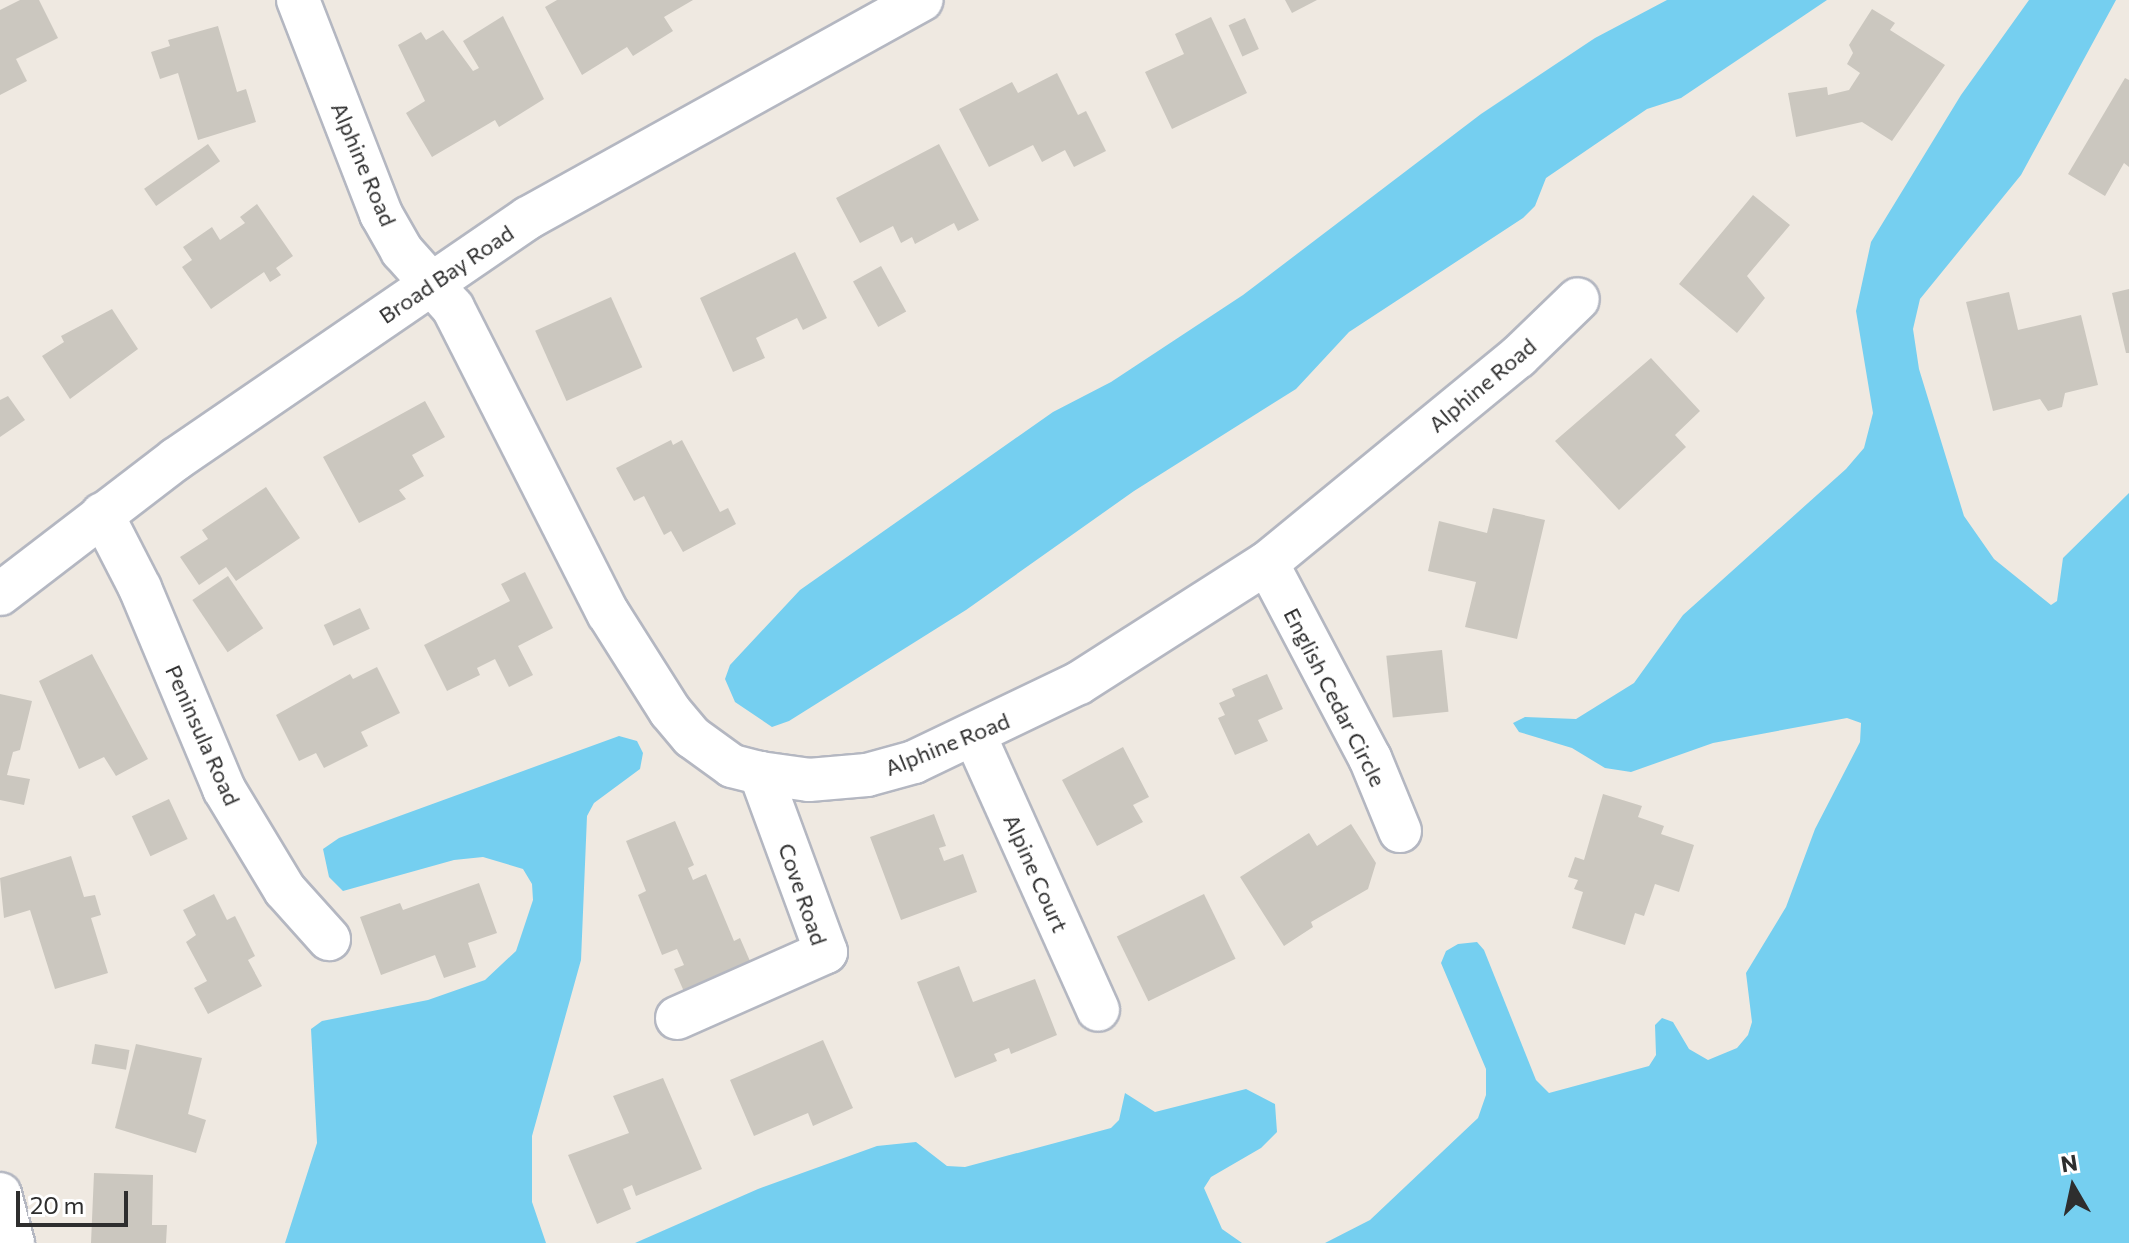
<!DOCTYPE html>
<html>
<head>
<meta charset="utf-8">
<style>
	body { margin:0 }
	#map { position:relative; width:2129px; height:1243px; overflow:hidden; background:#efe9e1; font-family:Commissioner,sans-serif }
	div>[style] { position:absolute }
	.water>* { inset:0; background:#75cff0 }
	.building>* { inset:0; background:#cbc7bf; transform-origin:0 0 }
	.roads { filter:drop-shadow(2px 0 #b4b7c1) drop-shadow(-2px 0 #b4b7c1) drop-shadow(0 2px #b4b7c1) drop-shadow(0 -2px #b4b7c1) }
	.minor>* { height:42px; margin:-21px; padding:0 21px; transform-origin:21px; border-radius:21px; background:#fff }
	span { translate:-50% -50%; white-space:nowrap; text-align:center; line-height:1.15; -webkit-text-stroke:6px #fff; paint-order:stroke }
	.street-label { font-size:22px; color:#2e2e2e }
	.north { position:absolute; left:2033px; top:1147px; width:80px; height:80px; -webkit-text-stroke:6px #fff; paint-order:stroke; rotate:351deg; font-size:22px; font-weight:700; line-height:32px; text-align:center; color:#2e2e2e }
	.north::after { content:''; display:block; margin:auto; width:28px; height:36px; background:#2e2e2e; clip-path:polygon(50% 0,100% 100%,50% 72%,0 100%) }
	.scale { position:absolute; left:16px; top:1191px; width:112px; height:36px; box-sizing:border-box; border:4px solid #2e2e2e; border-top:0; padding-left:10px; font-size:24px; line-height:28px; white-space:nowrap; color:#2e2e2e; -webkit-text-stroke:6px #fff; paint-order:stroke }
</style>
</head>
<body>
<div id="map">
	<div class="water">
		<i style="clip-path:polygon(1667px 0,1827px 0,1681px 98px,1647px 109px,1546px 178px,1535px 206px,1523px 218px,1349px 332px,1296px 389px,1134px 491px,966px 610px,789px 721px,772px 727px,735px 702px,725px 679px,730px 665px,800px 590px,1053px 412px,1111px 382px,1243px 295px,1481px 114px,1595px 38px)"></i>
		<i style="clip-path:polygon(2029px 0,2116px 0,2021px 175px,1920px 299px,1913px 329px,1919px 369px,1964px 516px,1994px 559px,2051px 605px,2057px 601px,2063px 558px,2129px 493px,2129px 1243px,1325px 1243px,1370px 1220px,1478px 1118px,1486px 1095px,1486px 1069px,1441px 963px,1446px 951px,1458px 944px,1477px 942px,1484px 950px,1536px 1080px,1549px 1093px,1649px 1066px,1656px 1055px,1655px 1025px,1662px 1018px,1673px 1022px,1689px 1049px,1708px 1060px,1737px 1048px,1748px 1035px,1752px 1022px,1746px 973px,1786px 907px,1815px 829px,1860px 742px,1861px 723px,1847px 718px,1713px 743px,1631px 772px,1605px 768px,1572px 748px,1519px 732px,1513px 723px,1525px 717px,1576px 719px,1634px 683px,1683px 615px,1846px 469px,1864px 448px,1873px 413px,1856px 311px,1871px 242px,1961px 95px)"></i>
		<i style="clip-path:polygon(619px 736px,637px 741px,643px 753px,640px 769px,594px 803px,587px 816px,581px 960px,532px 1136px,532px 1202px,546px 1243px,285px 1243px,317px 1143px,311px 1029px,322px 1021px,428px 1000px,485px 980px,516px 951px,533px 900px,532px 884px,523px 869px,483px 857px,454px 860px,343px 891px,329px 877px,323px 849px,339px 838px)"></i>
		<i style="clip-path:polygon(1246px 1089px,1275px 1104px,1277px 1132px,1261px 1148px,1211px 1177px,1204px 1188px,1222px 1229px,1242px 1243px,635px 1243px,758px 1189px,877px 1146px,916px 1142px,947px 1166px,965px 1167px,1111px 1128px,1119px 1120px,1125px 1093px,1155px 1112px)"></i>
	</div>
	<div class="building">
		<i style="clip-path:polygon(20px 0,39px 0,58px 38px,16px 59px,27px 81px,0 95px,0 10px)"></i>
		<i style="clip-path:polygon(557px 0,693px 0,664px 17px,673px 31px,633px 56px,627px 47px,582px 75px,545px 7px)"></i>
		<i style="clip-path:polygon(1285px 0,1317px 0,1292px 13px)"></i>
		<i style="clip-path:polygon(1872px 9px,1895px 23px,1890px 30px,1945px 65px,1892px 141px,1862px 122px,1796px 137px,1788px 93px,1827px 87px,1828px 95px,1849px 90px,1860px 73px,1847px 64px,1853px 53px,1849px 45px)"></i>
		<i style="clip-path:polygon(503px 16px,544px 99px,499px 127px,495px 120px,432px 157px,406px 113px,425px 101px,398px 45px,421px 32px,426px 40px,443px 30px,473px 71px,479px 68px,463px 41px)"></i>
		<i style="clip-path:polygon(1211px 17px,1247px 93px,1172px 129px,1145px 72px,1184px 54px,1175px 34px)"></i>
		<i style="left:1245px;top:18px;width:34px;height:18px;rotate:66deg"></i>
		<i style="clip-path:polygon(218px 26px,237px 92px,246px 89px,256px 122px,198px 140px,178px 73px,160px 79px,151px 52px,170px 46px,168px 40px)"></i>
		<i style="clip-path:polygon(1057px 73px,1078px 115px,1086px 111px,1106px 151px,1074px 167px,1065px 150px,1042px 162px,1033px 145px,989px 167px,959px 109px,1012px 82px,1018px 93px)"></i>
		<i style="clip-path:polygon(2125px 78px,2129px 80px,2129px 167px,2124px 163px,2105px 196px,2068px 174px)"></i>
		<i style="left:208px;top:144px;width:21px;height:78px;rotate:55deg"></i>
		<i style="clip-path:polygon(939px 144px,979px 220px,958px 231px,954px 223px,915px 244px,912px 237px,901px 243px,893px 226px,860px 243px,836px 198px)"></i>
		<i style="clip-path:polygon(1753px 195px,1790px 225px,1747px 276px,1765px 298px,1737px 333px,1679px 284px)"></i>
		<i style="clip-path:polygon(257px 204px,293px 256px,276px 268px,281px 275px,270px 282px,264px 272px,211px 309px,182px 267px,192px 260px,183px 247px,212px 227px,220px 240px,245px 223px,240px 217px)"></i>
		<i style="clip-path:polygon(795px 252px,827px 318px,803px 330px,797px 318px,756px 338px,765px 358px,733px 372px,700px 298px)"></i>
		<i style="left:881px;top:266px;width:52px;height:32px;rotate:61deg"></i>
		<i style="clip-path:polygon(2129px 289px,2129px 353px,2126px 353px,2112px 293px)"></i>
		<i style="clip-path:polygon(2009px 292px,2018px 330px,2081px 315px,2098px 385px,2065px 393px,2062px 407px,2048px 411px,2040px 399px,1993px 411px,1966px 302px)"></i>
		<i style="left:611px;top:297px;width:77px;height:83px;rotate:66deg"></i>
		<i style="clip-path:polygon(112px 309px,138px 349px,70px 399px,42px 356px,64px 342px,61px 336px)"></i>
		<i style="clip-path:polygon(1651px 358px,1700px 411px,1675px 435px,1686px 447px,1619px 510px,1555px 441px)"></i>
		<i style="clip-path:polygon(8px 396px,25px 420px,0 437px,0 400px)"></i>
		<i style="clip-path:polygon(425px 401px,445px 437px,412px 455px,424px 476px,399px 490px,406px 499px,359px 523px,323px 457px)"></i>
		<i style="clip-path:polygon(671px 440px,673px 445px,682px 440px,720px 512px,728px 508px,736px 524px,683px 552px,671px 531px,664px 535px,644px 496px,634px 501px,616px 468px)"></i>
		<i style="clip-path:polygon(266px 487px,300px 538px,236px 581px,226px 567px,199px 585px,180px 557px,208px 539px,202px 530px)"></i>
		<i style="clip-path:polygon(1493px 508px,1545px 520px,1517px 639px,1465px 627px,1476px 582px,1428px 571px,1439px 521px,1487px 533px)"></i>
		<i style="clip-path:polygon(525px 572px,553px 628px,518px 646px,533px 675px,509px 687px,495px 659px,477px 668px,480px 675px,447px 691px,424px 645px,510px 601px,501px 584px)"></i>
		<i style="left:228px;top:576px;width:63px;height:43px;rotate:56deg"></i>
		<i style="left:360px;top:608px;width:23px;height:40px;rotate:65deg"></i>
		<i style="left:1442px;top:650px;width:62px;height:56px;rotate:84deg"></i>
		<i style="clip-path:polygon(92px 654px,148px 759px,116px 776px,104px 757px,79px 769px,39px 681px)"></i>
		<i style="clip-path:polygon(377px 667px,400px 713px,361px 732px,368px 746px,324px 768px,316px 753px,299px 761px,276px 715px,350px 674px,353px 679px)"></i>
		<i style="clip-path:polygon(1267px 674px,1283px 709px,1258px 720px,1268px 741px,1235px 755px,1218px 718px,1225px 715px,1219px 703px,1235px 696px,1232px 689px)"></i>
		<i style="clip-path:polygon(0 694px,32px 701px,20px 750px,13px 752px,7px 775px,30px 779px,24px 805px,0 800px)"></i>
		<i style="clip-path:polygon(1123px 747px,1149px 797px,1133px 805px,1143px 822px,1097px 846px,1062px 780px)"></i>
		<i style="clip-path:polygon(1603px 794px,1642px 806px,1638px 817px,1664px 826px,1661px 834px,1694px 845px,1679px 892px,1655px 884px,1644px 916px,1635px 913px,1625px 945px,1572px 928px,1583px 892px,1574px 889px,1578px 880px,1568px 877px,1575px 857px,1584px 860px)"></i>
		<i style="left:169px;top:799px;width:44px;height:41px;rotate:65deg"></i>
		<i style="clip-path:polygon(934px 814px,946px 846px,939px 848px,944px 861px,963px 854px,977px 892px,901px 920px,870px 837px)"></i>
		<i style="clip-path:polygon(675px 821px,694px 865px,688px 868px,693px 880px,706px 874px,734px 941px,740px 938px,753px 968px,686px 996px,674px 969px,684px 965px,677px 949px,662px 955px,638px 895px,646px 891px,626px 841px)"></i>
		<i style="clip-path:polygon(1351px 824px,1376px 863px,1368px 889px,1311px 922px,1313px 927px,1284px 946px,1240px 877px,1309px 833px,1317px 846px)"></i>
		<i style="clip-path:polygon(71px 856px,84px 897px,95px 895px,101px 915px,91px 918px,108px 973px,55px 989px,30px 910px,4px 918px,0 878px)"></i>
		<i style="clip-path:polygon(479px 883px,497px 933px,468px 943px,476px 967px,444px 978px,435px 955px,381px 975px,360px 917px,400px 903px,403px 910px)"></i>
		<i style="clip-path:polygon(214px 894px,227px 920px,235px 916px,255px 956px,248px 960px,262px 986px,208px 1014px,194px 988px,207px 981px,186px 942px,196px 935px,183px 910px)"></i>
		<i style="left:1204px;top:894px;width:72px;height:97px;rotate:64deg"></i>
		<i style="clip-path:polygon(959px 966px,973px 1002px,1035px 979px,1057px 1035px,1011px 1054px,1009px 1048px,994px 1054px,997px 1061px,955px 1078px,917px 982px)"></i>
		<i style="clip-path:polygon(823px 1040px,853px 1108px,813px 1126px,808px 1113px,754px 1136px,730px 1080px)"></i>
		<i style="left:95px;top:1044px;width:35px;height:20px;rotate:10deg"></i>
		<i style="clip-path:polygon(136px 1044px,202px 1058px,188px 1114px,206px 1120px,196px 1153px,115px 1128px)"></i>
		<i style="clip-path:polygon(663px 1078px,702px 1169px,636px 1196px,632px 1185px,623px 1189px,631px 1209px,597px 1224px,568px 1155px,629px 1133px,613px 1096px)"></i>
		<i style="clip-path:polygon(94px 1173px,153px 1175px,152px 1225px,167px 1225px,166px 1243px,91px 1243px)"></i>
	</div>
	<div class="roads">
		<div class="minor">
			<i style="left:298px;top:0;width:230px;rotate:68.8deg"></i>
			<i style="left:381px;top:214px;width:43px;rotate:60.4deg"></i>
			<i style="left:402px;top:251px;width:76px;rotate:48.2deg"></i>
			<i style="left:453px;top:308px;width:342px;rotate:63.1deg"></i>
			<i style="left:608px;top:613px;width:116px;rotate:57.7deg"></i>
			<i style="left:670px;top:711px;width:34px;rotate:50deg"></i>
			<i style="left:692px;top:737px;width:49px;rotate:35.9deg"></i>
			<i style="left:732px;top:766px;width:29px;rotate:14deg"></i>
			<i style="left:760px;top:773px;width:49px;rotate:8.1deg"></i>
			<i style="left:809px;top:780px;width:58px;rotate:-4.9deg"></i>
			<i style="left:867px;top:775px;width:49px;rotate:-15.5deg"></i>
			<i style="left:914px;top:762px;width:183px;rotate:-25.6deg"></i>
			<i style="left:1079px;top:683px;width:223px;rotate:-32.6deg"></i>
			<i style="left:1267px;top:563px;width:325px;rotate:-39.4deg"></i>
			<i style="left:1518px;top:357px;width:83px;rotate:-44deg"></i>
			<i style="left:102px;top:514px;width:83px;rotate:62.8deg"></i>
			<i style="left:140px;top:588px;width:218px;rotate:67.3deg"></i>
			<i style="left:224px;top:789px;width:118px;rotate:58.9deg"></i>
			<i style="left:285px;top:890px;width:66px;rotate:48.1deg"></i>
			<i style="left:1267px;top:563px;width:221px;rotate:62.2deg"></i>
			<i style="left:1370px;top:758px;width:79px;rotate:67.7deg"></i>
			<i style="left:0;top:594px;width:222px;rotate:-37.5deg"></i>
			<i style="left:176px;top:459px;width:427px;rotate:-34.4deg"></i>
			<i style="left:528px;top:218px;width:450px;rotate:-29deg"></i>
			<i style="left:975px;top:736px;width:300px;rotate:65.8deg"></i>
			<i style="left:677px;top:1018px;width:163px;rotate:-23.9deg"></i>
			<i style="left:826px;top:952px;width:191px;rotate:-110.2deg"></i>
			<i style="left:0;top:1194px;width:51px;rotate:75.1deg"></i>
		</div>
	</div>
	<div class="street-label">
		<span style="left:364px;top:164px;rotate:67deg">Alphine Road</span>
		<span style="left:446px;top:274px;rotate:-34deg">Broad Bay Road</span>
		<span style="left:1482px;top:385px;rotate:-40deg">Alphine Road</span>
		<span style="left:1335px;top:697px;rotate:63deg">English Cedar Circle</span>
		<span style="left:203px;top:735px;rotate:66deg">Peninsula Road</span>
		<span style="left:947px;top:744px;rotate:-22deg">Alphine Road</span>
		<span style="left:1036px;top:873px;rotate:66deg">Alpine Court</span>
		<span style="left:803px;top:894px;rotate:71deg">Cove Road</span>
	</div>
	<div class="north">N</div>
	<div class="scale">20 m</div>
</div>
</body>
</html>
